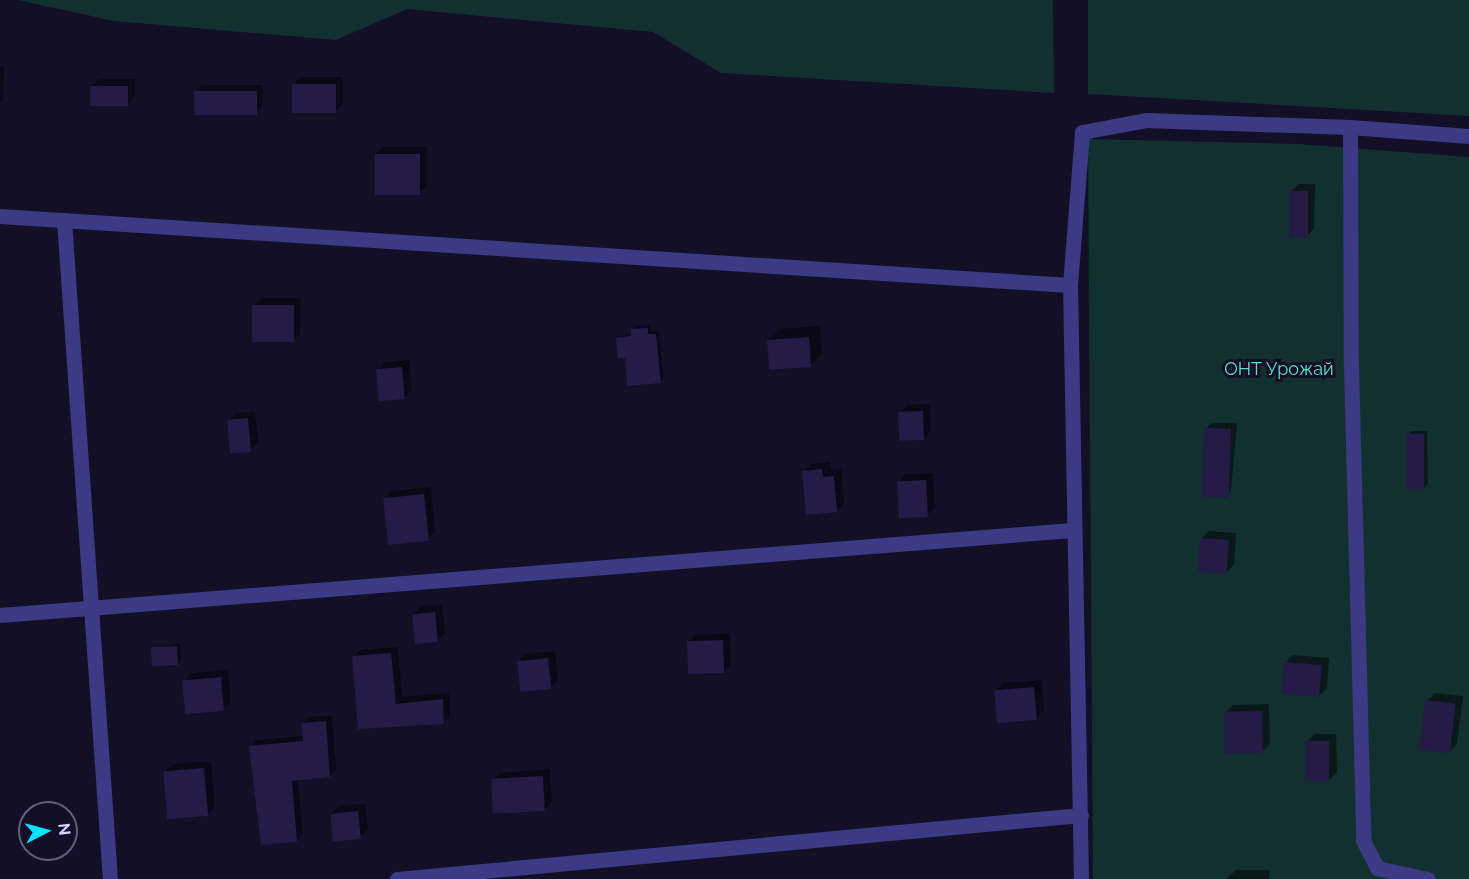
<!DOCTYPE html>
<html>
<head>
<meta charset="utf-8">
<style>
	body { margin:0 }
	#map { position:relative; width:1469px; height:879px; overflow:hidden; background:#130f26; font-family:Raleway,sans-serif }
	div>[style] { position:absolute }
	.green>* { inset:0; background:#12302f }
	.shadow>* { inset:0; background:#0007 }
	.building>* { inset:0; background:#241b47; transform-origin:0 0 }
	.street>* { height:15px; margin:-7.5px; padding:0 7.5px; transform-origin:7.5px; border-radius:7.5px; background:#3d3a85 }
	span { translate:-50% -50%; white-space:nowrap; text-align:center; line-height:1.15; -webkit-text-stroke:6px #130f26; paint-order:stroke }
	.park-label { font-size:18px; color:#5fe0c0 }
	.north { position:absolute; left:18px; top:801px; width:60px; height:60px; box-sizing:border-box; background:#130f26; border:2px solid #625e7d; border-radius:50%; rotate:84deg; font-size:16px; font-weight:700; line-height:24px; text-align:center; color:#d9d4ff }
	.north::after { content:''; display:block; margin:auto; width:21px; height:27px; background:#00e5ff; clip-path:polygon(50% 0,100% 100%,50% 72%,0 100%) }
</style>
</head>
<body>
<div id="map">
	<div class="green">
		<i style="clip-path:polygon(18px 0,1053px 0,1054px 93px,721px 73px,653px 32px,407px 9px,336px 40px,114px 21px)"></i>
		<i style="clip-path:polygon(1088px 0,1469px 0,1469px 116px,1088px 94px)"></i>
		<i style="clip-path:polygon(1088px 139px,1299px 144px,1469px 157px,1469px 879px,1093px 879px)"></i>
	</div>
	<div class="shadow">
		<i style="clip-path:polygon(0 66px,4px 66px,3px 100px,0 103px)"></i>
		<i style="clip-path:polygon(301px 77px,343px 77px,343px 104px,335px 112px,293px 85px)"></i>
		<i style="clip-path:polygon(99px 79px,135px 79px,135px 97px,127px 104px,91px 86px)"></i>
		<i style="clip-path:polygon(202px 85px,263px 85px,262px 107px,255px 113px,195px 92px)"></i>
		<i style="clip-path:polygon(384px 147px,427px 147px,427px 186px,419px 193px,376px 154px)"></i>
		<i style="clip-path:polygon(1299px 184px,1315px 184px,1314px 229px,1306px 237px,1291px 191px)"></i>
		<i style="clip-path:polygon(262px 298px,301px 298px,300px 334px,292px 342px,254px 305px)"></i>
		<i style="clip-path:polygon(650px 325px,651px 332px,659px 331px,663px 378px,660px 382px,626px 356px,618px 338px,632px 333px,636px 326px)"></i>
		<i style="clip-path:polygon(820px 326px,822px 354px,810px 366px,769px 340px,781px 329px)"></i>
		<i style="clip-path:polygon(409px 360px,412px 390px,404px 398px,378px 370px,385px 362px)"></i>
		<i style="clip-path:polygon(930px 404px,931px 431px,923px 438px,899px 413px,907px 405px)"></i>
		<i style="clip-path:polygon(255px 412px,258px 443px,250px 450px,228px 421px,236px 413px)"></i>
		<i style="clip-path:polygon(1212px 423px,1237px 423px,1231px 491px,1225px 498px,1205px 429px)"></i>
		<i style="clip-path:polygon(1411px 431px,1427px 431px,1428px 484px,1425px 488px,1408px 435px)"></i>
		<i style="clip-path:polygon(830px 462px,831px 470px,841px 469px,844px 503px,837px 511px,804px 472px,811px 464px)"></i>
		<i style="clip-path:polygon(933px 473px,935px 508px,927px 515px,899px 482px,906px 474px)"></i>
		<i style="clip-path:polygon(431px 487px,435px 532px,428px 539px,385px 499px,392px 491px)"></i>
		<i style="clip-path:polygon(1209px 531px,1236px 533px,1234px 565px,1226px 573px,1202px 538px)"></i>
		<i style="clip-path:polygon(442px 605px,445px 633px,437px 640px,414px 614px,421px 606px)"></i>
		<i style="clip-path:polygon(730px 633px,731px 664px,724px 672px,689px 642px,696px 635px)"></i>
		<i style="clip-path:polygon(180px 643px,181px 660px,178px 664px,153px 648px)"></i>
		<i style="clip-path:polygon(398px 647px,402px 697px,449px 693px,450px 716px,444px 722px,360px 727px,354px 657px,360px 650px)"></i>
		<i style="clip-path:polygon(555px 651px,558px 680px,550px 688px,519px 661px,526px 654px)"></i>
		<i style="clip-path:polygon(1293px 655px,1329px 658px,1327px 688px,1319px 696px,1286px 662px)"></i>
		<i style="clip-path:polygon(228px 670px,231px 702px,223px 709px,184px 681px,191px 673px)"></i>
		<i style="clip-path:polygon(1042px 680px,1044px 710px,1036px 718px,996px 690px,1003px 683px)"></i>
		<i style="clip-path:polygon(1435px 693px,1463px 696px,1457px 744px,1449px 752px,1427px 701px)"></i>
		<i style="clip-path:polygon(1269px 704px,1270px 744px,1263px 751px,1225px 713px,1233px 705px)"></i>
		<i style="clip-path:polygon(332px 716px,336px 769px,330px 776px,298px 779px,303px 834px,296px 841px,251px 747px,257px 740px,304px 736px,303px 724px,309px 717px)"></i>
		<i style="clip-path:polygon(1314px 734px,1336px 734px,1337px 772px,1330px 779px,1307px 742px)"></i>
		<i style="clip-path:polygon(211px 761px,215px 807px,207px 815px,165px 771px,173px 764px)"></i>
		<i style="clip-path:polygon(550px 769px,552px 801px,545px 809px,492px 781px,500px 773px)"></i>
		<i style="clip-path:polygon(366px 804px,368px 829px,360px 837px,331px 814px,339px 806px)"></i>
		<i style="clip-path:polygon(1236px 870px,1270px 870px,1269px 879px,1226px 879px)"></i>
	</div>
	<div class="building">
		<i style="left:292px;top:84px;width:44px;height:29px"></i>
		<i style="left:90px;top:86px;width:38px;height:20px"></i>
		<i style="left:194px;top:91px;width:63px;height:24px"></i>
		<i style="left:375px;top:154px;width:45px;height:41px"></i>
		<i style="left:1289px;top:191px;width:19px;height:47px"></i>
		<i style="left:252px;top:305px;width:42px;height:37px"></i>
		<i style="clip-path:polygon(648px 328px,648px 334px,656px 334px,661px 383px,627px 386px,625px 358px,618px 358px,616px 338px,631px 336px,631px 329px)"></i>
		<i style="left:809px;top:337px;width:30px;height:42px;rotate:86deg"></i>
		<i style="left:402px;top:367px;width:32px;height:26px;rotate:85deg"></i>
		<i style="left:923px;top:411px;width:29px;height:25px;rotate:88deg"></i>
		<i style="left:248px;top:418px;width:34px;height:21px;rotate:85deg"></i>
		<i style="left:1204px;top:428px;width:27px;height:69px;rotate:2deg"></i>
		<i style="left:1406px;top:434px;width:18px;height:55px"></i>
		<i style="clip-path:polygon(822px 469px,823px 477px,834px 476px,837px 512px,806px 515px,802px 471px)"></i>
		<i style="left:926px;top:480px;width:37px;height:29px;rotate:87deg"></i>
		<i style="left:424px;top:494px;width:47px;height:41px;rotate:84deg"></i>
		<i style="left:1200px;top:538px;width:29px;height:34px;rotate:4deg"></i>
		<i style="left:435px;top:612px;width:30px;height:23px;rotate:84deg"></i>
		<i style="left:723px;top:640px;width:33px;height:36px;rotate:88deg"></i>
		<i style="left:177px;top:646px;width:19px;height:26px;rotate:87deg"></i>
		<i style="clip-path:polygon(391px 653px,396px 704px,443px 699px,444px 724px,358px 729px,352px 656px)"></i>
		<i style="left:548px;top:658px;width:31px;height:31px;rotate:84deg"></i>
		<i style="left:1284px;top:662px;width:38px;height:32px;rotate:5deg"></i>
		<i style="left:221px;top:677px;width:34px;height:39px;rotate:85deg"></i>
		<i style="left:1034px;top:687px;width:33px;height:40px;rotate:85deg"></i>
		<i style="left:1425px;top:700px;width:31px;height:50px;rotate:7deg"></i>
		<i style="left:1262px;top:711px;width:42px;height:38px;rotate:89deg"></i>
		<i style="clip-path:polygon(326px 721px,330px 777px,292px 781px,297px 842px,261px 845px,249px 746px,303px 741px,301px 723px)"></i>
		<i style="left:1305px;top:741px;width:24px;height:40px"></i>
		<i style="left:204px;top:768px;width:48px;height:41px;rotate:85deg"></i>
		<i style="left:543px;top:776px;width:35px;height:52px;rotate:87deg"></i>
		<i style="left:358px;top:811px;width:28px;height:28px;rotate:84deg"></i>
	</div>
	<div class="street">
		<i style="left:1350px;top:127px;width:240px;rotate:89.8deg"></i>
		<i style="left:1351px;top:367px;width:473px;rotate:88.5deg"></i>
		<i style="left:1363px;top:840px;width:31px;rotate:63deg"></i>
		<i style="left:1377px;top:868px;width:52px;rotate:12.2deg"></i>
		<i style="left:0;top:216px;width:1072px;rotate:3.69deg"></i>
		<i style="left:64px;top:220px;width:661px;rotate:86.01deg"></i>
		<i style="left:0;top:615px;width:1075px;rotate:-4.53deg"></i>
		<i style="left:397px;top:879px;width:687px;rotate:-5.35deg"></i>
		<i style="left:1081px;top:879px;width:594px;rotate:-91.06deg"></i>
		<i style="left:1070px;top:285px;width:153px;rotate:-85.5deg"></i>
		<i style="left:1082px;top:132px;width:65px;rotate:-10.6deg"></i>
		<i style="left:1146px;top:120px;width:204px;rotate:2deg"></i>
		<i style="left:1350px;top:127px;width:119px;rotate:4.3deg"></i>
	</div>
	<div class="park-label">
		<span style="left:1279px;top:369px">ОНТ Урожай</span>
	</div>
	<div class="north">N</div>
</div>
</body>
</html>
